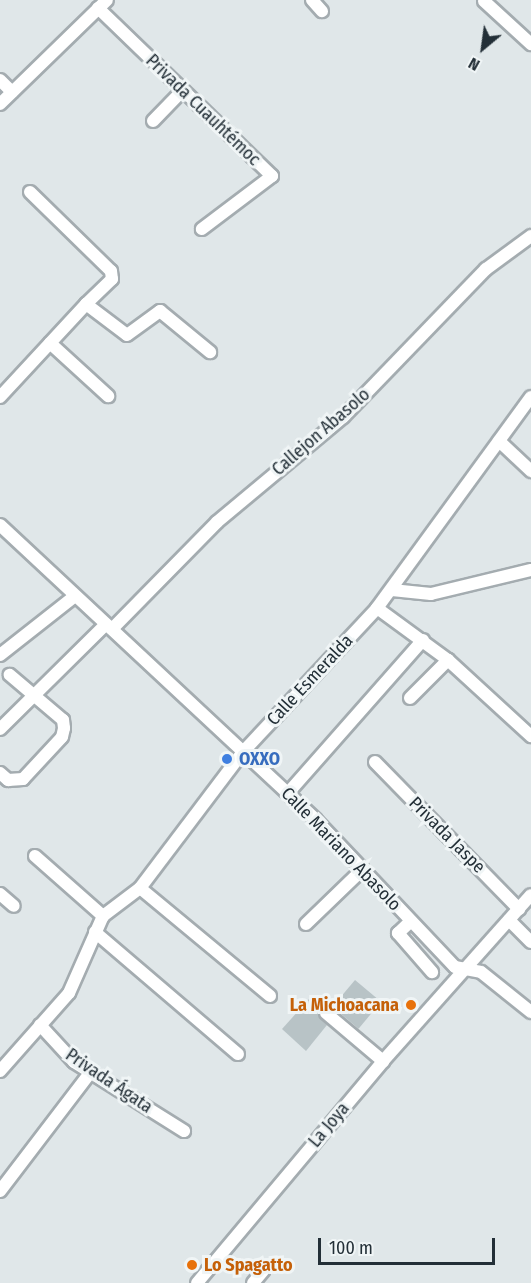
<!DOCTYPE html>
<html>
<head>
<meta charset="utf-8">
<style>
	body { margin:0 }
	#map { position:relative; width:531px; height:1283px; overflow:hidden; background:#e0e7e9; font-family:"Fira Sans Condensed",sans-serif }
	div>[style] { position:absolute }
	.building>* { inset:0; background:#b8c3c6; transform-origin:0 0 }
	.roads { filter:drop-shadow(2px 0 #a4acb0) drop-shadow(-2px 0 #a4acb0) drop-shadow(0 2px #a4acb0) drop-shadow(0 -2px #a4acb0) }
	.minor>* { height:12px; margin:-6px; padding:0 6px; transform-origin:6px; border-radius:6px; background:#fff }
	.dots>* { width:16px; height:16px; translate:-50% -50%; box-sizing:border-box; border:3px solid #f0f5f6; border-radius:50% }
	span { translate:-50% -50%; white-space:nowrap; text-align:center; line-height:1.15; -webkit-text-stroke:6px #f0f5f6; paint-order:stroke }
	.street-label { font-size:18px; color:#232f37 }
	.shop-label { font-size:18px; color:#366cbe; font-weight:700 }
	.left { translate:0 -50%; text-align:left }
	.food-label { font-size:18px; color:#c56008; font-weight:700 }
	.right { translate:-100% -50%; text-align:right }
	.north { position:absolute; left:453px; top:18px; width:60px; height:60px; -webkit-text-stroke:4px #f0f5f6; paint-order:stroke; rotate:209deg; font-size:16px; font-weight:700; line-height:24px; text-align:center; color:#232f37 }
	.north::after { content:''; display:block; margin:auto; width:21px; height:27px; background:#232f37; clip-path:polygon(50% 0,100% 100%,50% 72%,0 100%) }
	.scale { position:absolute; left:318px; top:1238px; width:177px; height:27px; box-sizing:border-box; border:3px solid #232f37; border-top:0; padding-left:8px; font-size:18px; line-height:21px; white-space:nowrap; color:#232f37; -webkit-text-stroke:4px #f0f5f6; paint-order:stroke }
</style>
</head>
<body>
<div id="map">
	<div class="building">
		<i style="left:355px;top:980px;width:34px;height:35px;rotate:40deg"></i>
		<i style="clip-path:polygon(309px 999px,327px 1025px,306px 1051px,282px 1029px)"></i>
	</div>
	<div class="roads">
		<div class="minor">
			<i style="left:312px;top:0;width:15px;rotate:48deg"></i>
			<i style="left:484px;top:1px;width:64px;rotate:42.5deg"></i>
			<i style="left:98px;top:8px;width:242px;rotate:44deg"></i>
			<i style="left:272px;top:176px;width:88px;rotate:142.9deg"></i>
			<i style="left:0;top:80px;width:17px;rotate:45deg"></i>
			<i style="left:0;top:104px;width:149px;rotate:-44.2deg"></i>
			<i style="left:153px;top:121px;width:43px;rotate:-45.9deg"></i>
			<i style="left:30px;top:192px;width:113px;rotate:44.3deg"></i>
			<i style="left:111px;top:271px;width:8px;rotate:83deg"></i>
			<i style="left:112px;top:279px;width:36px;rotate:136deg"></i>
			<i style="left:50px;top:343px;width:79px;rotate:42.4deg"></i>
			<i style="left:0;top:397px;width:127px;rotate:-47.2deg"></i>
			<i style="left:86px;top:304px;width:51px;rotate:37.1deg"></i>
			<i style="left:127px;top:335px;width:41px;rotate:-36deg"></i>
			<i style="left:160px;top:311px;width:65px;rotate:39.4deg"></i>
			<i style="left:499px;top:441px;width:44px;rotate:43.2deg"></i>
			<i style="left:0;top:525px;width:432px;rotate:43deg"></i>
			<i style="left:316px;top:820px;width:202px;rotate:46.6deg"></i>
			<i style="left:455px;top:967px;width:26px;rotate:11deg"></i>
			<i style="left:481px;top:972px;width:64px;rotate:38.7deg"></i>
			<i style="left:392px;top:590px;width:39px;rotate:6deg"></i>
			<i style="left:431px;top:594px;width:103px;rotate:-13.5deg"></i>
			<i style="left:377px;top:608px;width:88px;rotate:36.2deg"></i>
			<i style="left:448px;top:660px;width:113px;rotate:42.5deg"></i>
			<i style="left:112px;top:629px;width:150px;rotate:-45.5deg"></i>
			<i style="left:217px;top:522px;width:164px;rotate:-39.8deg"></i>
			<i style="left:343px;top:417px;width:206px;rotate:-46deg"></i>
			<i style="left:486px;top:269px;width:56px;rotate:-36.3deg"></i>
			<i style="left:0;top:655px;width:95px;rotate:-38.2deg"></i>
			<i style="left:410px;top:698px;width:54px;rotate:-45deg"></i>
			<i style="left:0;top:729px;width:149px;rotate:-44.7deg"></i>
			<i style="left:375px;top:762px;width:206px;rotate:45.6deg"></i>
			<i style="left:0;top:773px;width:11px;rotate:41deg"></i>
			<i style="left:8px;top:780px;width:15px;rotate:-4deg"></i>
			<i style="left:23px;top:779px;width:57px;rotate:-47.1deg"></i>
			<i style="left:62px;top:737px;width:9px;rotate:-77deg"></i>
			<i style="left:64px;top:728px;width:8px;rotate:-97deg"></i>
			<i style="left:63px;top:720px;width:70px;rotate:-139.7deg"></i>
			<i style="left:288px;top:793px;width:204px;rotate:-48.6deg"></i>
			<i style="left:35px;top:856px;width:91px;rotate:41.4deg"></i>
			<i style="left:140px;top:888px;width:169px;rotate:39.7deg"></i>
			<i style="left:0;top:894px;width:18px;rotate:41deg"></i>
			<i style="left:509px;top:920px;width:31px;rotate:45deg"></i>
			<i style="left:411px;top:921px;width:18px;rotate:137deg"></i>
			<i style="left:398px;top:933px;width:52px;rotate:48.9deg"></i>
			<i style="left:306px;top:924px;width:79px;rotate:-44deg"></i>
			<i style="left:95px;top:932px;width:188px;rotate:40.5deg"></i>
			<i style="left:326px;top:1013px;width:75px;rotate:40.1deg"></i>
			<i style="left:40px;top:1025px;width:50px;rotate:47.4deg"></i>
			<i style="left:74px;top:1062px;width:130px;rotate:32.1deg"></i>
			<i style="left:0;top:1071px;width:104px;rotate:-48.5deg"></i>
			<i style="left:69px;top:993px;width:84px;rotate:-66.2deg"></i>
			<i style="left:103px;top:916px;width:46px;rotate:-37.1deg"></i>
			<i style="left:140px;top:888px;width:169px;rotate:-52.9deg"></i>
			<i style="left:242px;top:753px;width:198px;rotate:-47deg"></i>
			<i style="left:377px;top:608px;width:261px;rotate:-53.9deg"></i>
			<i style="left:0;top:1191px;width:148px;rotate:-52.7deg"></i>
			<i style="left:197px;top:1283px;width:290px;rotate:-50deg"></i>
			<i style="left:383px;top:1061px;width:222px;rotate:-48.3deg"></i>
			<i style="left:253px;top:1283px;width:16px;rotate:-50deg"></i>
		</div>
	</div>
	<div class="dots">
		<i style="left:227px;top:759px;background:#3f7fe0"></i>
		<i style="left:411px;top:1005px;background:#e8710a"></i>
		<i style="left:192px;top:1265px;background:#e8710a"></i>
	</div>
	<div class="street-label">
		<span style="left:203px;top:110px;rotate:44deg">Privada Cuauhtémoc</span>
		<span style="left:321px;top:432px;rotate:-41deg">Callejon Abasolo</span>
		<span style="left:310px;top:680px;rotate:-47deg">Calle Esmeralda</span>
		<span style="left:447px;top:835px;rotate:45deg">Privada Jaspe</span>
		<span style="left:341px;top:849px;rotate:46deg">Calle Mariano Abasolo</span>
		<span style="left:109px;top:1081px;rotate:34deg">Privada Ágata</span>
		<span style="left:329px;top:1125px;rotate:-50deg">La Joya</span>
	</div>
	<div class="shop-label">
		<span class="left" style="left:239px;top:759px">OXXO</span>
	</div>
	<div class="food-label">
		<span class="right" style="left:399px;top:1005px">La Michoacana</span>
		<span class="left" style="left:204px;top:1265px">Lo Spagatto</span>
	</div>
	<div class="north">N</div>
	<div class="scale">100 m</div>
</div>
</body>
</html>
